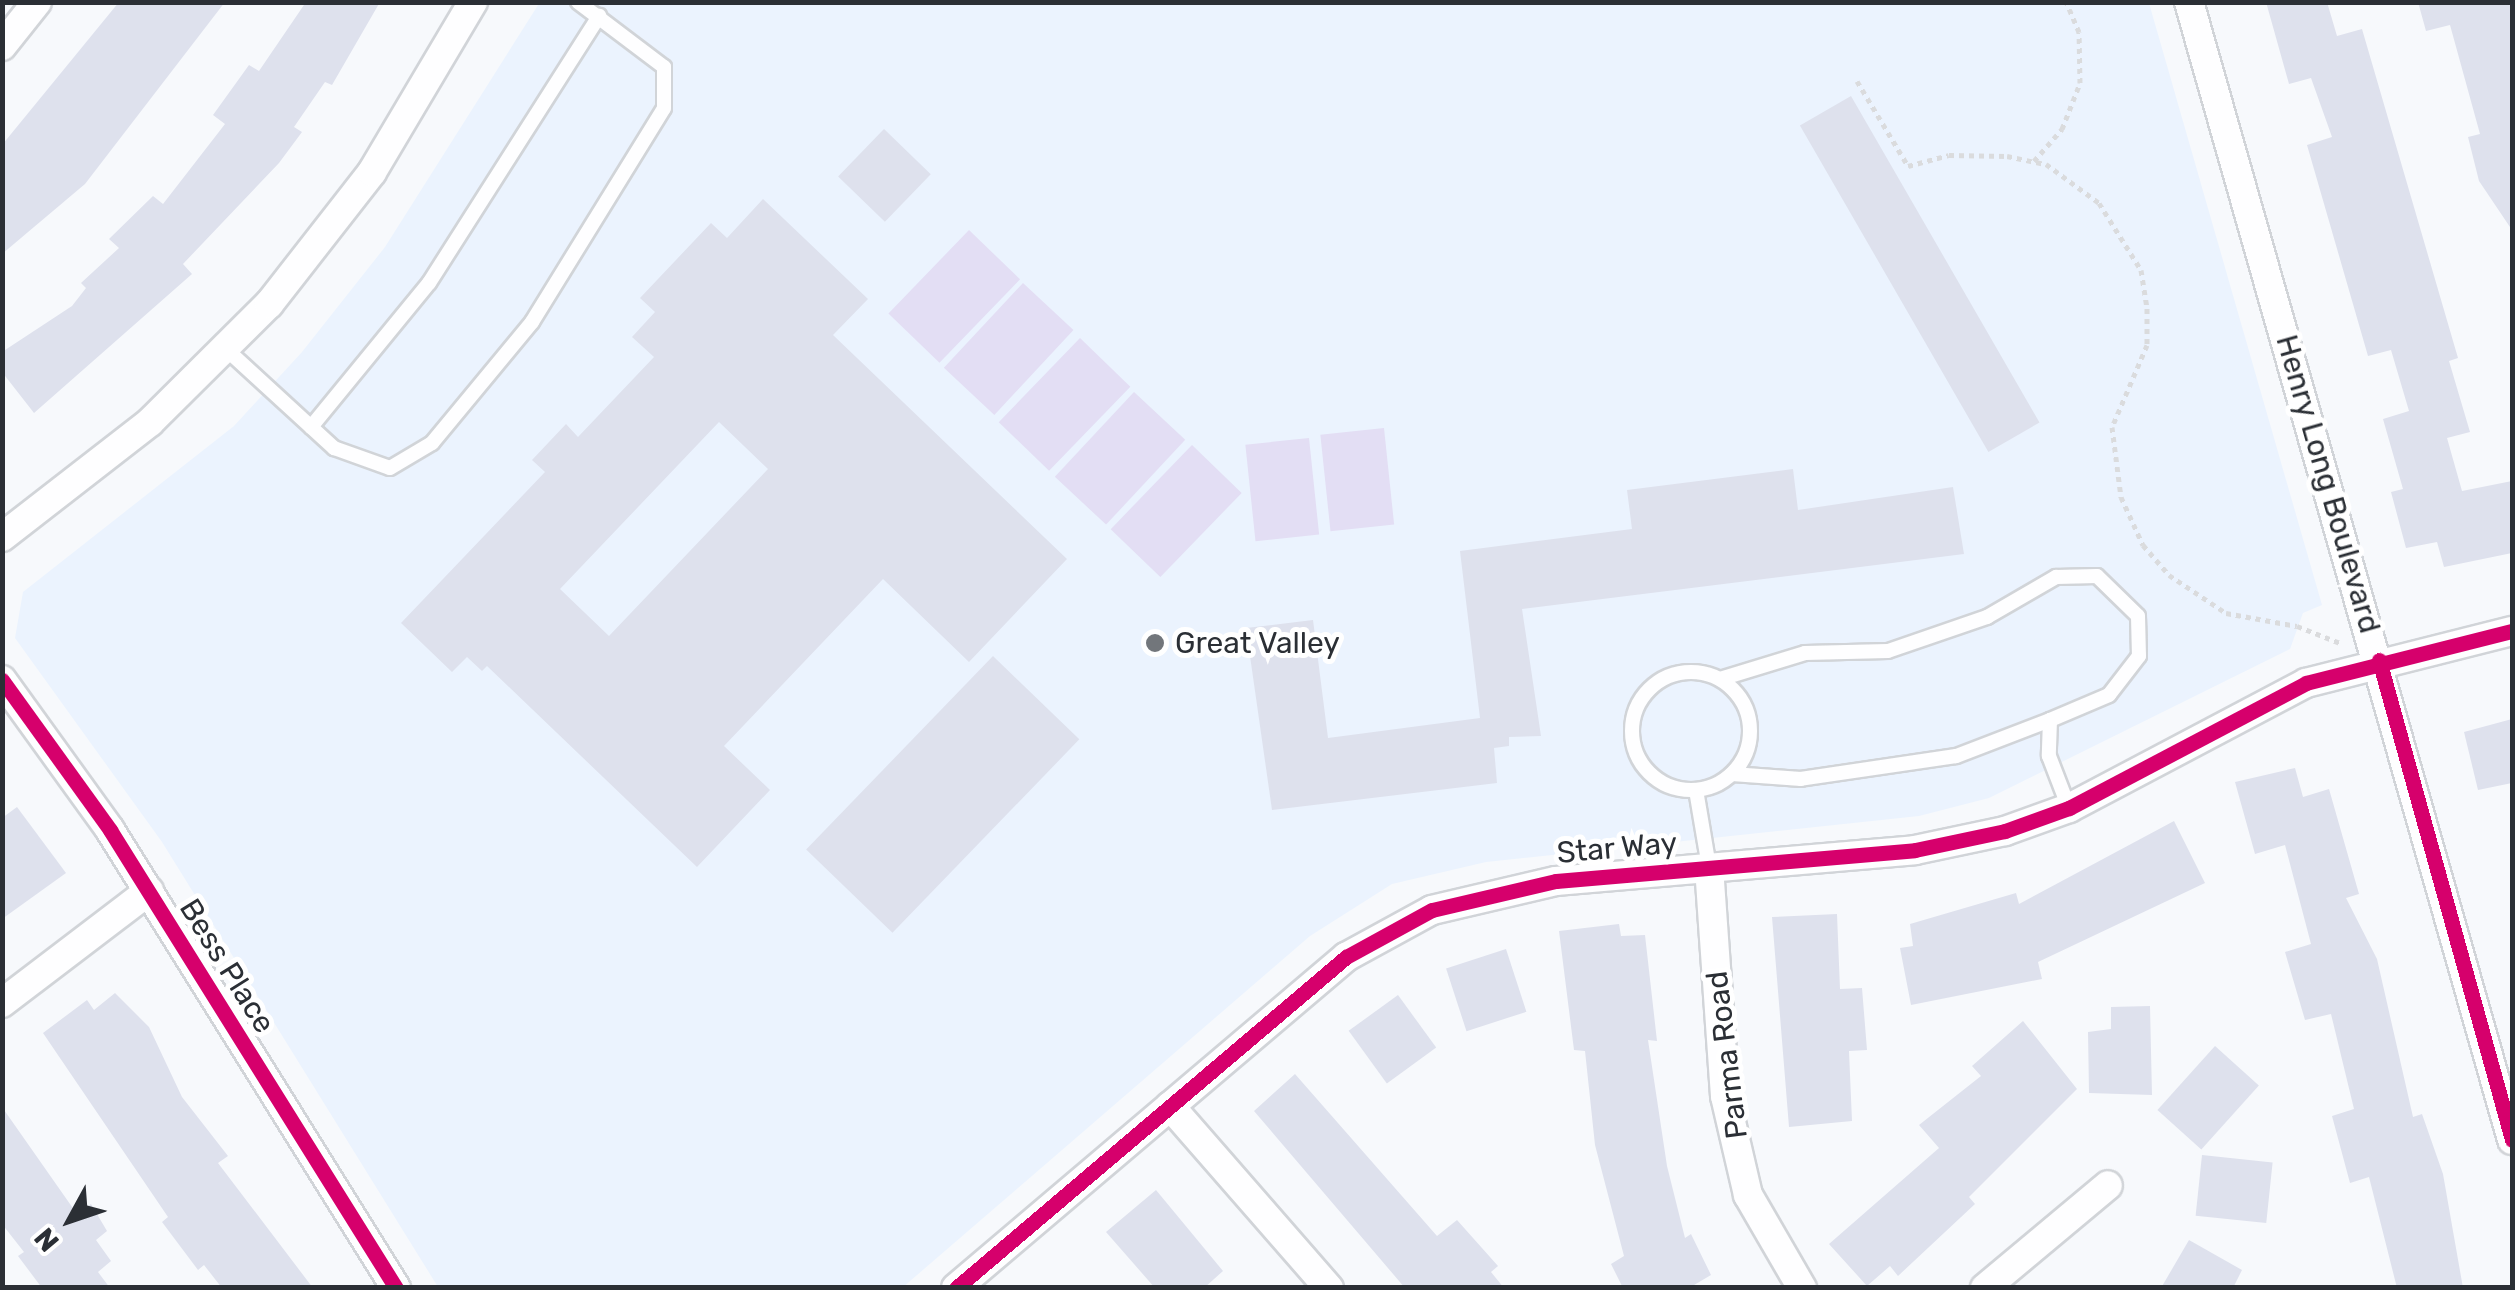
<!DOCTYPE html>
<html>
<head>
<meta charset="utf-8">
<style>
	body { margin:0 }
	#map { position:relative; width:2515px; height:1290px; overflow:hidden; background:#f7f9fc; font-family:Rubik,sans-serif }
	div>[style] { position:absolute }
	.built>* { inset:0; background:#ebf3fe }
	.green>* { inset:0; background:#e3def4; transform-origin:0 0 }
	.building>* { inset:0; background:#dee1ed; transform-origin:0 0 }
	.path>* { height:5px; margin-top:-2.5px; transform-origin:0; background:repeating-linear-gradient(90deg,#dadbdd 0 5px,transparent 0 10px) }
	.roads { filter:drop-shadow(2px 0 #d1d4d8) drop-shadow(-2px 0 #d1d4d8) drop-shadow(0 2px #d1d4d8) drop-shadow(0 -2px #d1d4d8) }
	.lane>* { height:14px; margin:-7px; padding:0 7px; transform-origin:7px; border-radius:7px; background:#fefeff }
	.lane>.ring { margin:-7px; padding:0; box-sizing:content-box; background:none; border:14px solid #fefeff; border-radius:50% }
	.street>* { height:28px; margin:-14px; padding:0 14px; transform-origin:14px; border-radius:14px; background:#fefeff }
	.cycleway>* { height:15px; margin:-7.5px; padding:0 7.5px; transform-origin:7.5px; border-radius:7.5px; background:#d6006c }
	.dots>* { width:28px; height:28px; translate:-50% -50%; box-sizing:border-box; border:5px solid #fff; border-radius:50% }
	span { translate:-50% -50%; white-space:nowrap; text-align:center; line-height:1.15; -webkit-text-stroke:10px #fff; paint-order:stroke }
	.street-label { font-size:30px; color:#2b2f35 }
	.poi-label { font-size:30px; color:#2b2f35 }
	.left { translate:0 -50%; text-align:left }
	.frame { position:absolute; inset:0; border:5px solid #2b2f35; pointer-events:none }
	.north { position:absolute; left:20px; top:1170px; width:100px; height:100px; -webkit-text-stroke:8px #fff; paint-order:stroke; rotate:230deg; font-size:28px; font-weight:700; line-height:40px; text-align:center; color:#2b2f35 }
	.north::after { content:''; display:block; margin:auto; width:35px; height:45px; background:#2b2f35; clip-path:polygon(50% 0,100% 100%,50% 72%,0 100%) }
</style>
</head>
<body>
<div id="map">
	<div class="built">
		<i style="clip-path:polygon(540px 2px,2149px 3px,2322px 605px,2303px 613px,2290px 649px,1989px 798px,1919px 816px,1486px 862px,1392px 884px,1310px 936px,902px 1288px,438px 1287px,162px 842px,15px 638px,23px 592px,234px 426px,302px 352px,385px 247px)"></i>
	</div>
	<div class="green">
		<i style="left:969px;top:230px;width:71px;height:116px;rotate:44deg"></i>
		<i style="left:1023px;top:283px;width:69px;height:116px;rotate:43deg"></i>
		<i style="left:1080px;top:338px;width:70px;height:117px;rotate:44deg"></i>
		<i style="left:1134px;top:392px;width:70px;height:116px;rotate:43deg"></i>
		<i style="left:1384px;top:428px;width:97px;height:64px;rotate:84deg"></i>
		<i style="left:1309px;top:438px;width:97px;height:64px;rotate:84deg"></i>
		<i style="left:1192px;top:445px;width:69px;height:117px;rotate:44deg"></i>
	</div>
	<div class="building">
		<i style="clip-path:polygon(119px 2px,225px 2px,85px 184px,2px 254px,2px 145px)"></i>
		<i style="clip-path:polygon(306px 2px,380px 2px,332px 85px,325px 82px,294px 127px,302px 132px,279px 163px,183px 264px,192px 274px,34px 413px,2px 372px,2px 352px,72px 306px,86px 288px,81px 283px,119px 248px,109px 239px,153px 196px,163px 204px,225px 124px,213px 115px,249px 65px,259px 71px)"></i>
		<i style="clip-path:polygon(2266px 2px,2327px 2px,2337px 36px,2362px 29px,2458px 358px,2449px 361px,2470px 432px,2447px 438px,2462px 491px,2512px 481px,2512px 553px,2444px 567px,2437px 542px,2406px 548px,2391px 492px,2403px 489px,2383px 419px,2409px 411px,2391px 350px,2368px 356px,2307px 145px,2332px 137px,2311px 78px,2289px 84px)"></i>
		<i style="clip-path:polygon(2418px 2px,2512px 2px,2512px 230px,2479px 181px,2468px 137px,2480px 134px,2450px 25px,2426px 31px)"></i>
		<i style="left:1851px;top:96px;width:377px;height:59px;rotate:60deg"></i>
		<i style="left:884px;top:129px;width:65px;height:66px;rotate:44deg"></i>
		<i style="clip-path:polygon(evenodd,763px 199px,868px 299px,833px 335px,1067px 559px,969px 662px,883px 579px,724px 746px,770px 790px,697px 867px,487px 666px,482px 671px,467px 657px,452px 672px,401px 623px,545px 472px,532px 460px,566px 424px,578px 437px,654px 357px,632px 337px,655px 312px,640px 298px,711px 223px,727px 238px,763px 199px,719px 422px,768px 469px,609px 636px,560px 589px,719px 422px)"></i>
		<i style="clip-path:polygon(1793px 469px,1798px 510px,1953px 487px,1964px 554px,1522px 609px,1541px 736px,1509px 737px,1509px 746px,1494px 748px,1497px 783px,1272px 810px,1246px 628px,1313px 620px,1328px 738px,1480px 718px,1460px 551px,1632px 529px,1627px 490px)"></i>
		<i style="left:993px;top:656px;width:120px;height:269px;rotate:44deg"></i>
		<i style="clip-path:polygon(2512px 719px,2512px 783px,2478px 790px,2464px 732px)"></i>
		<i style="clip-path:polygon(2295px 768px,2303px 797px,2329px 789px,2359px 894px,2346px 898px,2377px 959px,2413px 1117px,2422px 1114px,2443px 1174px,2463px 1288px,2397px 1288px,2369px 1177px,2350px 1183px,2332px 1116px,2354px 1109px,2331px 1014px,2305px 1020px,2285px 952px,2311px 944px,2285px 845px,2255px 854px,2235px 782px)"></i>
		<i style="clip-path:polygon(17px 807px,66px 873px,2px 919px,2px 818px)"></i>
		<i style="clip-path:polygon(2174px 821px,2205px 883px,2038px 962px,2042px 979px,1911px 1005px,1900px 948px,1913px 946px,1910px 924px,2016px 893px,2019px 904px)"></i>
		<i style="clip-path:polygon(1837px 914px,1840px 989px,1862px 988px,1867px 1050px,1849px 1051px,1852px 1121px,1789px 1127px,1772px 917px)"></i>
		<i style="clip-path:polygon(1619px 924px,1621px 936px,1645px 935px,1657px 1041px,1648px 1040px,1667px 1166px,1685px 1238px,1691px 1234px,1711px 1275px,1689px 1288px,1623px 1288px,1611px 1264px,1624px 1256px,1595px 1145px,1585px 1051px,1574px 1050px,1559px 931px)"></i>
		<i style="left:1506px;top:949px;width:66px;height:63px;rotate:72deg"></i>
		<i style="clip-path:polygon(115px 993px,149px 1027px,182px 1097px,228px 1156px,218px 1163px,313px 1288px,222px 1288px,204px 1265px,198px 1270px,162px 1222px,168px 1217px,43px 1033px,87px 1000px,94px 1010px)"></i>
		<i style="left:1398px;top:995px;width:65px;height:61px;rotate:54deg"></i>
		<i style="clip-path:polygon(2150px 1006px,2152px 1095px,2089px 1093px,2088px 1032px,2111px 1029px,2111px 1007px)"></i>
		<i style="clip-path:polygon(2023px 1021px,2077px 1089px,1969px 1197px,1975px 1204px,1898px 1276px,1890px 1266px,1867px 1286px,1829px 1244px,1939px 1148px,1919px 1125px,1981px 1076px,1972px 1066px)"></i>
		<i style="left:2215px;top:1046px;width:59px;height:86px;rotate:42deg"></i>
		<i style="clip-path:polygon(1295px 1074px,1437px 1236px,1457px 1220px,1498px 1266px,1491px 1272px,1504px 1288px,1405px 1288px,1254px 1111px)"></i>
		<i style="clip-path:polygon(2px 1107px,77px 1214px,91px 1204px,107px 1231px,96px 1240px,111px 1261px,98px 1272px,110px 1288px,42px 1288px,18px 1256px,24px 1252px,2px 1224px)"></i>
		<i style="left:2202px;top:1155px;width:71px;height:61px;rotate:6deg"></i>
		<i style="clip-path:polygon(1156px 1190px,1223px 1271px,1204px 1288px,1155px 1288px,1106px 1232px)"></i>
		<i style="clip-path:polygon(2189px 1240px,2242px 1270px,2233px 1288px,2161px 1288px)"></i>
	</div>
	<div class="path">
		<i style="left:1857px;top:81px;width:99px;rotate:59deg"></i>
		<i style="left:1908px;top:166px;width:42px;rotate:-15deg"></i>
		<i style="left:1949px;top:155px;width:58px;rotate:1deg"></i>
		<i style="left:2007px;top:156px;width:40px;rotate:12deg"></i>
		<i style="left:2046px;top:164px;width:66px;rotate:36.3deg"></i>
		<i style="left:2099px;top:203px;width:79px;rotate:57.9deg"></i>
		<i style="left:2141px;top:270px;width:38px;rotate:81deg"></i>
		<i style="left:2147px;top:308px;width:37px;rotate:90deg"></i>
		<i style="left:2147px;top:345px;width:89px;rotate:113.1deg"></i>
		<i style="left:2112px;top:427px;width:71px;rotate:82.7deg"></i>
		<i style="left:2121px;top:497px;width:53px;rotate:65.4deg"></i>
		<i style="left:2143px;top:545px;width:40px;rotate:49deg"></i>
		<i style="left:2169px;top:575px;width:69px;rotate:33.7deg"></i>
		<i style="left:2226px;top:613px;width:72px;rotate:10.4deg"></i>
		<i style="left:2297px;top:626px;width:46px;rotate:21.6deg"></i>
		<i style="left:2034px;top:161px;width:43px;rotate:-48.8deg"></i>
		<i style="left:2062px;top:129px;width:49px;rotate:-68.6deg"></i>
		<i style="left:2080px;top:83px;width:51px;rotate:-91.1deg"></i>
		<i style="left:2079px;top:32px;width:33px;rotate:-113deg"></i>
	</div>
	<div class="roads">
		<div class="lane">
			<i style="left:226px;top:349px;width:147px;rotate:42.5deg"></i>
			<i style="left:334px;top:448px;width:59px;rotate:19.7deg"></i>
			<i style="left:390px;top:468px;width:49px;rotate:-30.8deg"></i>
			<i style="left:432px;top:443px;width:157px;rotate:-50.4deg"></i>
			<i style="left:532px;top:322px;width:251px;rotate:-58.3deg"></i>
			<i style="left:664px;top:108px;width:41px;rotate:-90deg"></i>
			<i style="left:664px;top:67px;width:108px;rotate:-142.9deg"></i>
			<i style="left:311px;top:427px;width:186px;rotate:-50.7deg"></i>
			<i style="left:429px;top:283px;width:317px;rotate:-57.5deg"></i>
			<i class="ring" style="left:1632px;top:672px;width:104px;height:104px"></i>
			<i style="left:1720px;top:679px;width:89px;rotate:-17deg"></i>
			<i style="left:1805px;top:653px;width:83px;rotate:-1.4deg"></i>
			<i style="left:1888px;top:651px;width:105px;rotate:-19deg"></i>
			<i style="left:1987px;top:617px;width:80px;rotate:-30.1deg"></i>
			<i style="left:2056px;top:577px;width:41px;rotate:-1.4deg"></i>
			<i style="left:2097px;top:576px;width:57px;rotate:44.3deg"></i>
			<i style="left:2138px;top:616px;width:40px;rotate:88.6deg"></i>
			<i style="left:2139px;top:656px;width:49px;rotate:127.6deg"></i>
			<i style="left:2109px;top:695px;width:64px;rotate:157deg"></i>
			<i style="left:2050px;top:720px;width:101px;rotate:159deg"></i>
			<i style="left:1956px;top:756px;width:157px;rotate:171.6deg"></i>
			<i style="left:1801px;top:779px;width:69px;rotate:-175.9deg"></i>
			<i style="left:2050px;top:720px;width:36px;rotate:92deg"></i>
			<i style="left:2049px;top:756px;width:56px;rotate:69deg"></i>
			<i style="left:1696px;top:790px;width:78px;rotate:80.4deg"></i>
		</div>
		<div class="street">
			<i style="left:2189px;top:2px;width:1183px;rotate:74.15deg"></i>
			<i style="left:2px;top:46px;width:56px;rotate:-51.5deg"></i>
			<i style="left:2px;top:537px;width:187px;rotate:-37.8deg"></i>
			<i style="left:150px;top:422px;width:168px;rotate:-44.8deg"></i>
			<i style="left:269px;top:304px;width:167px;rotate:-52deg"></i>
			<i style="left:372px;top:172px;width:198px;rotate:-59.3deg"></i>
			<i style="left:2px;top:680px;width:185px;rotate:54.2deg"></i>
			<i style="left:110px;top:830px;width:540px;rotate:58.02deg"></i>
			<i style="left:1709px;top:867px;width:230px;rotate:86deg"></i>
			<i style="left:1725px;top:1096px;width:102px;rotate:76.9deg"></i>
			<i style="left:1748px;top:1195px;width:108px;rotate:59.9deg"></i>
			<i style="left:2px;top:1003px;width:185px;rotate:-37.3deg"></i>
			<i style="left:1170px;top:1106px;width:242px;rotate:48.9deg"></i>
			<i style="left:956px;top:1288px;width:512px;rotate:-40.32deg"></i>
			<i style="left:1346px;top:957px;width:98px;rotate:-28.7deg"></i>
			<i style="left:1432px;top:910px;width:127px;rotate:-13.2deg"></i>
			<i style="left:1556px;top:881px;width:360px;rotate:-4.9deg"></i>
			<i style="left:1915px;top:850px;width:92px;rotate:-11.9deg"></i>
			<i style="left:2005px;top:831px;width:68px;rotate:-19.8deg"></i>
			<i style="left:2069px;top:808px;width:268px;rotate:-27.8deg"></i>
			<i style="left:2306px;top:683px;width:212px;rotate:-14.2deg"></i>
			<i style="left:1985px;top:1288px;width:160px;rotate:-39.9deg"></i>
		</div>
	</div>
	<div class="cycleway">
		<i style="left:2379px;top:660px;width:498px;rotate:74.5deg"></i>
		<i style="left:2px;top:680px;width:185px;rotate:54.2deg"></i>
		<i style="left:110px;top:830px;width:540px;rotate:58.02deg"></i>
		<i style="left:956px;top:1288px;width:512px;rotate:-40.32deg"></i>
		<i style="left:1346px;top:957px;width:98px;rotate:-28.7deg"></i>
		<i style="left:1432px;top:910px;width:127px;rotate:-13.2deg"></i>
		<i style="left:1556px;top:881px;width:360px;rotate:-4.9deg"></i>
		<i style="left:1915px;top:850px;width:92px;rotate:-11.9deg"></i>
		<i style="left:2005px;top:831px;width:68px;rotate:-19.8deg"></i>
		<i style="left:2069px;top:808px;width:268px;rotate:-27.8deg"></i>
		<i style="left:2306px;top:683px;width:212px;rotate:-14.2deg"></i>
	</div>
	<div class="dots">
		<i style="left:1155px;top:643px;background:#72767b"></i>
	</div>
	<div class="street-label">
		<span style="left:2328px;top:484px;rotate:74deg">Henry Long Boulevard</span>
		<span style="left:1617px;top:848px;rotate:-5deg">Star Way</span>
		<span style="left:227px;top:966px;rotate:58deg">Bess Place</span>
		<span style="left:1727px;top:1055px;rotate:-97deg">Parma Road</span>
	</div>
	<div class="poi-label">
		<span class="left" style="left:1175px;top:643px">Great Valley</span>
	</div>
	<div class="frame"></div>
	<div class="north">N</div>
</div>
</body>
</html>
